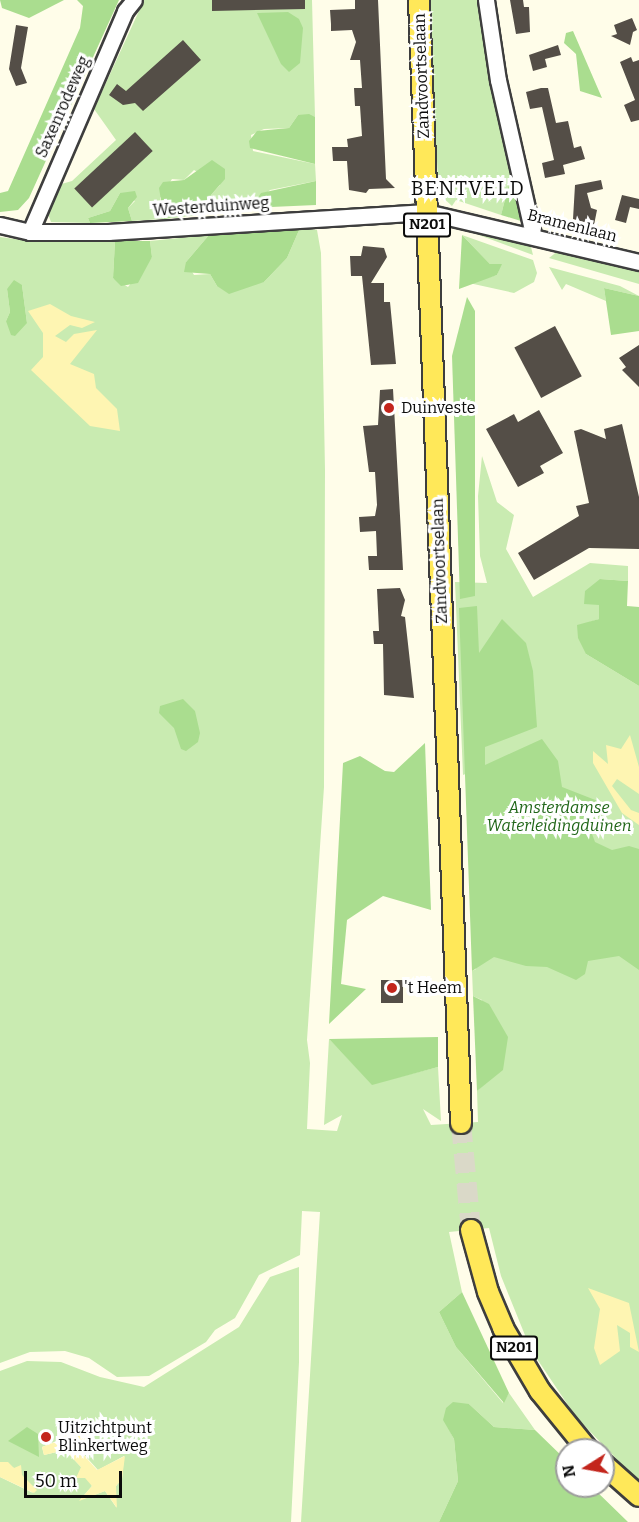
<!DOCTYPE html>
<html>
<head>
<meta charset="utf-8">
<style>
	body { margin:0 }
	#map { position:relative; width:639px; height:1522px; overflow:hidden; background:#fffde9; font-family:Bitter,serif }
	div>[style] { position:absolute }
	.green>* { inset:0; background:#c9ebb1 }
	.forest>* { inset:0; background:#aadd8f }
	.sand>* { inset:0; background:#fef5b2 }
	.building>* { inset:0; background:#544e47; transform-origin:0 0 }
	.major-tunnel>* { height:20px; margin-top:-10px; transform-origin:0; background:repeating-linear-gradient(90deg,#dad9c8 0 20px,transparent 0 30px) }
	.roads { filter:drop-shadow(2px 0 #3e3e3e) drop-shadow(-2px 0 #3e3e3e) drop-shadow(0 2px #3e3e3e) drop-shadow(0 -2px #3e3e3e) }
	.minor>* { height:15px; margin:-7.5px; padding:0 7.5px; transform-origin:7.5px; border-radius:7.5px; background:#fff }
	.major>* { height:20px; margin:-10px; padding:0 10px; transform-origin:10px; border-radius:10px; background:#ffe859 }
	.dots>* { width:16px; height:16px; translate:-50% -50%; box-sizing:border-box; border:3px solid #fff; border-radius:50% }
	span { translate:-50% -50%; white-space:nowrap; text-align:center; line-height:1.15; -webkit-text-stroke:6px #fff; paint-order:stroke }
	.shield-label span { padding:2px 4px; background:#fff; border:2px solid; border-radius:4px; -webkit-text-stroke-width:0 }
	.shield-label { font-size:15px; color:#0b0b0b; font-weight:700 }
	.street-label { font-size:16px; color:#0b0b0b }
	.poi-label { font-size:16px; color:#0b0b0b }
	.left { translate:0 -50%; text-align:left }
	.park-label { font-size:16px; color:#206618; font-style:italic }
	.quarter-label { font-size:20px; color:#0b0b0b; letter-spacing:1.5px }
	.north { position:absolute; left:555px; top:1438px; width:60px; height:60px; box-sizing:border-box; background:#fff; border:2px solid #9d9d9d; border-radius:50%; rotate:259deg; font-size:16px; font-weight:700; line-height:24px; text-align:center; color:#0b0b0b }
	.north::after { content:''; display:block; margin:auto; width:21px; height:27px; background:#c3251c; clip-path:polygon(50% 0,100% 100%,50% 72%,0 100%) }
	.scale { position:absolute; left:24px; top:1471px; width:98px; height:27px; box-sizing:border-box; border:3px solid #0b0b0b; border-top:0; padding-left:8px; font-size:18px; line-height:21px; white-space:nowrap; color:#0b0b0b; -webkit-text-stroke:4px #fff; paint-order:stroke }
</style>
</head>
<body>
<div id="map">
	<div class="green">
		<i style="clip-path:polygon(144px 0,312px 0,315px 117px,298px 115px,289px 128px,264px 129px,251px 135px,253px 151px,315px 164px,316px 181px,270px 190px,252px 208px,213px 213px,216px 206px,211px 195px,220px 185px,194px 170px,184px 180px,172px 179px,160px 198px,164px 219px,132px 221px,128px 208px,135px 201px,120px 193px,110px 211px,88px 218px,90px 223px,51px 222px,48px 214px,58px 185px,72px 181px,116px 140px,94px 109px)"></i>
		<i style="clip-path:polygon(427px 0,481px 0,516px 184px,509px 184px,501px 215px,456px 200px,452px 206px,439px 194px)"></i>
		<i style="clip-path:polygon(462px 223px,529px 239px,533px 255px,460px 228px)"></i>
		<i style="clip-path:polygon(evenodd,300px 228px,317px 230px,321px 253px,325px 470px,324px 787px,307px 1040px,310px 1063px,307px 1129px,337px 1131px,342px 1115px,324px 1125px,329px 1039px,372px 1084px,438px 1067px,441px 1121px,423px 1109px,431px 1125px,478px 1122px,477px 1091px,483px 1085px,482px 1000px,473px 996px,472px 971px,476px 969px,475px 770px,463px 775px,455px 582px,487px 583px,480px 556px,478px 496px,482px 456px,497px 502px,514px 515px,506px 549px,533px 597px,590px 563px,628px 566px,628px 581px,600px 579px,599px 619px,590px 622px,586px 654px,639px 686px,639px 1482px,576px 1417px,531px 1350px,501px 1276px,489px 1228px,449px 1232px,462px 1292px,439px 1312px,456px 1347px,503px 1403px,509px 1393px,535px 1430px,494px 1427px,469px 1404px,444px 1420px,454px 1439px,458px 1481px,439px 1522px,301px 1522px,320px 1212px,302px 1211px,300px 1255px,259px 1275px,235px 1318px,215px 1330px,206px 1342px,149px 1376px,117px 1377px,89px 1358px,65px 1351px,30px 1352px,0 1363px,0 237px,30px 241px,115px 241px,113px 278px,128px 287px,152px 257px,150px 241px,209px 235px,186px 262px,194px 275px,210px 274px,217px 286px,264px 282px,287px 258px,300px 228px,22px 285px,27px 323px,6px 321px,10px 312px,7px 289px,22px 285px)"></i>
		<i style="clip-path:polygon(462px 235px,533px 260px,537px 273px,534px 282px,514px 293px,469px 283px,497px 275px,501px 264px,490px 264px)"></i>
		<i style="clip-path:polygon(563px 247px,639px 268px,639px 284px,549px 258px)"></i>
		<i style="clip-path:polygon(549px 267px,620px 286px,639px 296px,604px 288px,606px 301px,566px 284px,562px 290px)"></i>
		<i style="clip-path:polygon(evenodd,299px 1267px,299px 1362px,291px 1522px,0 1522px,0 1477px,33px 1493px,14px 1468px,0 1462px,0 1371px,27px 1361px,61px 1362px,100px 1377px,144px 1387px,239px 1327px,270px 1277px,299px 1267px,61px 1439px,79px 1449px,98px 1470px,124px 1456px,122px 1479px,116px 1486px,116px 1507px,105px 1491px,80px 1500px,92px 1486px,81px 1467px,65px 1450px,44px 1455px,42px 1447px,61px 1439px)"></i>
	</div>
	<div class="forest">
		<i style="clip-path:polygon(0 0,64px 0,29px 18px,2px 8px)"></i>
		<i style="clip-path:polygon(77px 0,119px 0,29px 198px,18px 210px,0 212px,0 193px,8px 191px,80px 28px,83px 6px)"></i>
		<i style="clip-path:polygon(288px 12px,299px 19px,303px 28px,300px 63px,289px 72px,281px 64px,257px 13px)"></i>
		<i style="clip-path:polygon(573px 31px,602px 98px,580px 91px,576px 54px,564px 43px,566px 33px)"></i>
		<i style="clip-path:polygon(309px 114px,315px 117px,315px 164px,250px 148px,249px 141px,257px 131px,289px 128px,298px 115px)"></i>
		<i style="clip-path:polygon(212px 160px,225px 169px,225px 179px,211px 195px,215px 200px,213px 213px,164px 219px,159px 188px,163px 182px,184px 180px)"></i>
		<i style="clip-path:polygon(316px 181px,316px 205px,251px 208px,261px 193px)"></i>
		<i style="clip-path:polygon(509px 184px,516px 184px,521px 221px,501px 215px)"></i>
		<i style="clip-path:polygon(135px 191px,137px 197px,128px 208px,132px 221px,90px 223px,88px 218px,110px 211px,120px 193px)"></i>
		<i style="clip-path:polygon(300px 228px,287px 258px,264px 282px,229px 294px,217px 286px,210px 274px,184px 272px,186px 262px,209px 235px)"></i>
		<i style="clip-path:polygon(462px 235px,490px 264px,502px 264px,497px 275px,459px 289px)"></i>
		<i style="clip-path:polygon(115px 241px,150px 241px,152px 257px,138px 283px,121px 286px,113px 278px)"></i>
		<i style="clip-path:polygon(14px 280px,22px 285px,27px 323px,15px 336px,11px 335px,6px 321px,10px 312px,7px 289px)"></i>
		<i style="clip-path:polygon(604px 288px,639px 296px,639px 331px,611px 335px)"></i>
		<i style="clip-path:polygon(467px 297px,475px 311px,475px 596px,460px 599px,452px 356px)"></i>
		<i style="clip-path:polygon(600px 579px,628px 581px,627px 606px,639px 607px,639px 686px,586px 654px,578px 638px,577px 625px,599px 619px,599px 605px,584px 604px,585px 591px)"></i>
		<i style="clip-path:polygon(477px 606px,479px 653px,502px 619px,526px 643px,533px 671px,537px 727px,485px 747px,485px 765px,542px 739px,558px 761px,562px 787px,603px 803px,601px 814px,589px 826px,595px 842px,612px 850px,629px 846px,639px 849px,639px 970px,619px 956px,588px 961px,585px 974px,576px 980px,547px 967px,526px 966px,494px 957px,472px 971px,459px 608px)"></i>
		<i style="clip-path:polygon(183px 699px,195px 711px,200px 733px,198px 742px,186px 751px,181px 749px,174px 728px,159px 713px,160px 706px)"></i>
		<i style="clip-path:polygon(425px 743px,431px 910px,383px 896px,347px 920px,341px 984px,366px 989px,329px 1024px,343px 763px,360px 756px,385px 771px,394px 772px)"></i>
		<i style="clip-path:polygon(473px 996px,489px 1004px,508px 1037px,503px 1070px,477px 1091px)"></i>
		<i style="clip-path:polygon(438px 1037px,438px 1067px,372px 1085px,329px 1039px)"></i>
		<i style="clip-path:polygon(462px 1292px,509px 1393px,504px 1403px,456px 1347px,439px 1312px)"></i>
		<i style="clip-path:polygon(453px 1402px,469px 1404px,494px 1427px,535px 1430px,567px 1461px,567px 1486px,591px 1486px,628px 1522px,439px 1522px,458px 1481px,454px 1439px,443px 1420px,446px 1408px)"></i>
		<i style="clip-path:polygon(27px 1427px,38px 1434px,39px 1457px,8px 1441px)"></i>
	</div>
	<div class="sand">
		<i style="clip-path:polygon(50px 304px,71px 316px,95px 322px,82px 328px,70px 325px,55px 336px,66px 342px,74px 334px,97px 330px,70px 364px,94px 374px,96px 388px,117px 409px,120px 431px,90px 426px,31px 370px,43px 357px,43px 333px,28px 311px)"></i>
		<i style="clip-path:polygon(630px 735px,639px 767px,639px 794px,617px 779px,612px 786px,631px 810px,639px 813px,639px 825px,622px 813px,593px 763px,593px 751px,608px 764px,606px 745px,621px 749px)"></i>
		<i style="clip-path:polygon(588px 1288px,629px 1303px,639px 1352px,630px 1347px,630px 1333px,617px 1325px,620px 1351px,600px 1365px,594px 1348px,600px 1309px)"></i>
		<i style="clip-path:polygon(63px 1427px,88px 1436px,92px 1443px,79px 1450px,97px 1470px,125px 1456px,122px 1479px,116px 1486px,117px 1508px,105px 1491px,79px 1501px,92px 1486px,85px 1478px,76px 1478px,81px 1467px,65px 1450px,44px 1455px,42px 1447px,61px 1440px,58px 1432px)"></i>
		<i style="clip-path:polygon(0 1462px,8px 1462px,14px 1468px,21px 1465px,22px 1475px,37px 1490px,34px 1493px,0 1477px)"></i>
	</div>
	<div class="building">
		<i style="clip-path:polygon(212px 0,305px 0,305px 9px,212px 11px)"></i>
		<i style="clip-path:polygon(355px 0,378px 0,386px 179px,395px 188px,369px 189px,366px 193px,349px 190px,347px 161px,333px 161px,332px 147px,348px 147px,347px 139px,362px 136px,360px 106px,355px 106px,354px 88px,362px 88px,360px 60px,350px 60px,356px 42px,352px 30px,331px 31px,331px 24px,330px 10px,355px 9px)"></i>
		<i style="clip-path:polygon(510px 0,523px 0,524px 7px,529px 7px,530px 32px,516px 34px)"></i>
		<i style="clip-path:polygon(632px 18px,637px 30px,633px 32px,630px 45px,611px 36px,617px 34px,614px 25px)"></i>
		<i style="clip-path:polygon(16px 25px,28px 27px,21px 68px,27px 83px,16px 86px,9px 69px)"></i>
		<i style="clip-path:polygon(183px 40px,201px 60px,143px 111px,135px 103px,123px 105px,109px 95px,117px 84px,126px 91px)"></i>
		<i style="clip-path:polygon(558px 45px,561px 55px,545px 59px,547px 67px,533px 71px,529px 55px)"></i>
		<i style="clip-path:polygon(631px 57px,633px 62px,639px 60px,639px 120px,631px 122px,624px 105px,635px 100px,620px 62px)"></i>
		<i style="clip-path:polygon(541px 88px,548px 88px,556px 123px,568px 121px,574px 148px,581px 146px,585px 159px,563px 165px,565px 174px,545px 178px,542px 163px,554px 160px,542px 107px,530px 109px,526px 92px)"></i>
		<i style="left:135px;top:132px;width:26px;height:83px;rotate:47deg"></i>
		<i style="clip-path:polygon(601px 180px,603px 189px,587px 193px,591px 208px,597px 210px,594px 225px,573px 219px,575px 185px)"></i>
		<i style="clip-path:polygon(622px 195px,639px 199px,639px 209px,630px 207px,626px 223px,615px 220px)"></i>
		<i style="clip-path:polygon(363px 246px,384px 248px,387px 257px,371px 283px,384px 283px,384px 302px,390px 302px,396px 364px,371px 365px,362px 276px,351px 276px,350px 256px,361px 256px)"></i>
		<i style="left:555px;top:326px;width:57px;height:46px;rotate:62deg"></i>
		<i style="clip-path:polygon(639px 345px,639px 387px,622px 370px,626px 367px,619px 358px)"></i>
		<i style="clip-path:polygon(393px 389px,403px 570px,369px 570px,368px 556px,377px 556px,376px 531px,360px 532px,359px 517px,375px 516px,377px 505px,375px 472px,369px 472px,363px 426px,378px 425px,380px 390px)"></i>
		<i style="clip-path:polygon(539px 410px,563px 453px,540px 466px,544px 473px,518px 487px,486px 429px,514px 414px,518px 422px)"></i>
		<i style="clip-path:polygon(622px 424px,639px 497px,639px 549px,589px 548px,534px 580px,518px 553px,579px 516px,576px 506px,589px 503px,574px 431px,581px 429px,606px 439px,604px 429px)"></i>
		<i style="clip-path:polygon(400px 588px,405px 600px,401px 616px,405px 617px,414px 698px,384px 695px,383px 644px,374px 644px,373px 631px,379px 631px,377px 589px)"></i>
		<i style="left:381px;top:980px;width:22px;height:23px"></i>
	</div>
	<div class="major-tunnel">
		<i style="left:461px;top:1123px;width:107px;rotate:84.7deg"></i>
	</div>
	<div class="roads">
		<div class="minor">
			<i style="left:486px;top:0;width:81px;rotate:81.5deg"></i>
			<i style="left:498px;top:80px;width:158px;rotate:77.2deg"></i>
			<i style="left:0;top:225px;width:31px;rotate:13deg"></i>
			<i style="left:30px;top:232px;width:78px"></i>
			<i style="left:108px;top:232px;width:319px;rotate:-3.6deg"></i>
			<i style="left:426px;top:212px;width:219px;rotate:13.2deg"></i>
			<i style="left:30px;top:232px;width:241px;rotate:-66.7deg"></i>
			<i style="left:125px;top:11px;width:14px;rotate:-51deg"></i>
		</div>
		<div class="major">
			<i style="left:419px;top:0;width:1124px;rotate:87.86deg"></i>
			<i style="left:471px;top:1230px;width:64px;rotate:74.7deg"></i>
			<i style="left:488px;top:1292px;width:39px;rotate:67deg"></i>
			<i style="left:503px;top:1328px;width:73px;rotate:59.6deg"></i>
			<i style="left:540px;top:1391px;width:76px;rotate:50.9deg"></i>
			<i style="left:603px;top:1464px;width:48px;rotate:41.6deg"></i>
		</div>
	</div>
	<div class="dots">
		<i style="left:389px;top:408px;background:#c3251c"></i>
		<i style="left:392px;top:988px;background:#c3251c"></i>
		<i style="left:46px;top:1437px;background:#c3251c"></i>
	</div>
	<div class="shield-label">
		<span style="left:427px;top:225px">N201</span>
		<span style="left:514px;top:1348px">N201</span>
	</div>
	<div class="street-label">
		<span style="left:422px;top:76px;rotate:-92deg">Zandvoortselaan</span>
		<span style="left:63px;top:107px;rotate:-66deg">Saxenrodeweg</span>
		<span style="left:211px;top:207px;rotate:-4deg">Westerduinweg</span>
		<span style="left:572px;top:226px;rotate:14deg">Bramenlaan</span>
		<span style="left:440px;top:561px;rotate:-92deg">Zandvoortselaan</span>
	</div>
	<div class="poi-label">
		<span class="left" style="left:401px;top:408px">Duinveste</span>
		<span class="left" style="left:404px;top:988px">'t Heem</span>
		<span class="left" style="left:58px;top:1437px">Uitzichtpunt<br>Blinkertweg</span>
	</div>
	<div class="park-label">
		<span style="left:559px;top:817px">Amsterdamse<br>Waterleidingduinen</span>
	</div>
	<div class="quarter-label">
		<span style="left:468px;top:188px">BENTVELD</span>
	</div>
	<div class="north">N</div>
	<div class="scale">50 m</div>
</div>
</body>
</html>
